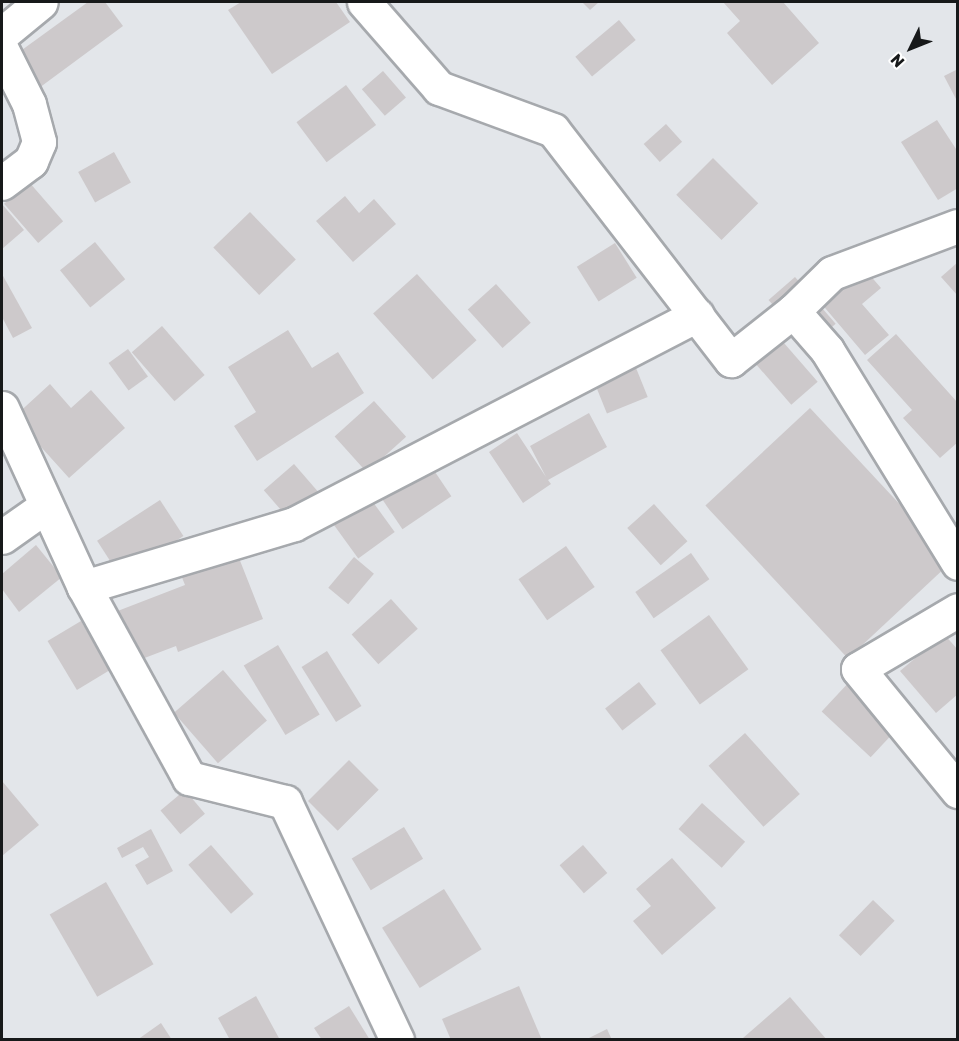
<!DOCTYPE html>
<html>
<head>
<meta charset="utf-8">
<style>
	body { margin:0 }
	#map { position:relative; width:959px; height:1041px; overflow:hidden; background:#e3e6ea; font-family:Rubik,sans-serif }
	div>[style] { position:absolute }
	.building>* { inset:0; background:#cdc9cb; transform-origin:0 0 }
	.roads { filter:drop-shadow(2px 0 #a6a9ad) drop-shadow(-2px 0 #a6a9ad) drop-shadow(0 2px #a6a9ad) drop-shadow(0 -2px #a6a9ad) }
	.street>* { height:33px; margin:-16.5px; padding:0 16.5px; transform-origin:16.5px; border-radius:16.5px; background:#fff }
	span { translate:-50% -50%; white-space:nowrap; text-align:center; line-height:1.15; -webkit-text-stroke:4.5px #fff; paint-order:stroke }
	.frame { position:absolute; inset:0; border:3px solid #17191a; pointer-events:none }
	.north { position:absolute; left:881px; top:18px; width:60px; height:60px; -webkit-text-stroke:4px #fff; paint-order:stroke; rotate:227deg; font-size:16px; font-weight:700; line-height:24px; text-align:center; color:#17191a }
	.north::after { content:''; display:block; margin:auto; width:21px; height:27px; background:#17191a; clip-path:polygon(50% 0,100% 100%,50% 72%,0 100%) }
</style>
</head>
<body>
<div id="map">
	<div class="building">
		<i style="clip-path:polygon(88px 2px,105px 2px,123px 26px,39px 88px,15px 55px)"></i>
		<i style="clip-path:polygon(241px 2px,336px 2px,350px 22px,272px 74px,228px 10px)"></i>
		<i style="clip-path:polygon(582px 2px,599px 2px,590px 10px)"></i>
		<i style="clip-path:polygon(723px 2px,783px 2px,819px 43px,772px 85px,727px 33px,740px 21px)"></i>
		<i style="left:619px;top:20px;width:26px;height:57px;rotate:50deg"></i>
		<i style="clip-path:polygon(958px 69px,958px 98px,956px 99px,944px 76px)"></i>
		<i style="left:383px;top:71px;width:35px;height:28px;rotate:49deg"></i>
		<i style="left:346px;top:85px;width:50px;height:62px;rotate:53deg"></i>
		<i style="clip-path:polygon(937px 120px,958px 152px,958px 188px,938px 200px,901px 142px)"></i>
		<i style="left:666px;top:124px;width:24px;height:30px;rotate:48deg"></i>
		<i style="left:114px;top:152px;width:35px;height:41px;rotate:61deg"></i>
		<i style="left:713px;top:158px;width:64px;height:52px;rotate:45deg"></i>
		<i style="left:29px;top:182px;width:52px;height:33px;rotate:49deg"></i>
		<i style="clip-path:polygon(345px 196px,359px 213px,374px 199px,396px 224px,353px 262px,316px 221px)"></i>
		<i style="clip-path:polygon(2px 204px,24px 230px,2px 249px)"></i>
		<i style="left:250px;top:212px;width:66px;height:51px;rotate:46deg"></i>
		<i style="left:95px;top:242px;width:48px;height:45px;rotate:51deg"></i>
		<i style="left:615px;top:243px;width:41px;height:45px;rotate:58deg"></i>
		<i style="clip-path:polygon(958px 262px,958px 296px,941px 277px)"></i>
		<i style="clip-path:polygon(868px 273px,881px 288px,862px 304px,889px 335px,865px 355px,820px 302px,849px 277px,855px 284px)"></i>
		<i style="clip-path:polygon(2px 274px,32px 328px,13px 338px,2px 317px)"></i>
		<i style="left:417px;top:274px;width:89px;height:59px;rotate:48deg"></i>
		<i style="left:795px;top:277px;width:62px;height:35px;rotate:49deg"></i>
		<i style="left:496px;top:284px;width:52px;height:38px;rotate:48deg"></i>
		<i style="left:162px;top:326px;width:65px;height:40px;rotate:49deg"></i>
		<i style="clip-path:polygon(288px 330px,312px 368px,338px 352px,364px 393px,257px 461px,234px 426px,256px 412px,228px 367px)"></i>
		<i style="clip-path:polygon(896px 334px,958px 403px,958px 442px,940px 458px,903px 418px,912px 410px,867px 360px)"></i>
		<i style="left:777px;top:335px;width:62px;height:35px;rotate:49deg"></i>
		<i style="left:128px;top:349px;width:34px;height:24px;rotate:54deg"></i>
		<i style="left:632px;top:358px;width:42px;height:44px;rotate:68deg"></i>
		<i style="clip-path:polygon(50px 384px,71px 408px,91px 390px,125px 428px,69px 478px,14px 417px)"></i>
		<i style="left:374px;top:401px;width:48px;height:53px;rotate:48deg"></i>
		<i style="left:810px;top:408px;width:209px;height:143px;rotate:47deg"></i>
		<i style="clip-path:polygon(589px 413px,607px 447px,548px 480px,551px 484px,523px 503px,489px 452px,517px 433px,546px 477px,530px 446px)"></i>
		<i style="left:429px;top:463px;width:40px;height:59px;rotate:56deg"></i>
		<i style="left:294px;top:464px;width:40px;height:40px;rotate:49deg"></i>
		<i style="left:370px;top:498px;width:42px;height:45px;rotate:54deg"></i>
		<i style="left:160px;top:500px;width:43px;height:75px;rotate:57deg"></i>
		<i style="left:654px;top:504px;width:50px;height:36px;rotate:48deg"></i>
		<i style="clip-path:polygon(36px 545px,62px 577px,19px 612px,2px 589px,2px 574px)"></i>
		<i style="left:566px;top:546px;width:50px;height:58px;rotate:55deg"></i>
		<i style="clip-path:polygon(237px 553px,263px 619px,178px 652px,176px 646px,134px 662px,115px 612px,185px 585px,181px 575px)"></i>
		<i style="left:691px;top:553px;width:32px;height:68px;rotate:55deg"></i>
		<i style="left:354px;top:557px;width:26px;height:40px;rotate:40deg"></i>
		<i style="left:391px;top:599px;width:40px;height:53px;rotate:48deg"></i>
		<i style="left:709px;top:615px;width:67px;height:60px;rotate:54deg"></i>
		<i style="left:81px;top:621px;width:57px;height:39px;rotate:59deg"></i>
		<i style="clip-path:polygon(944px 634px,958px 650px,958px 694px,936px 713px,900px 671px)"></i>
		<i style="left:278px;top:645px;width:81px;height:40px;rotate:59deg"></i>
		<i style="left:327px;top:651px;width:65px;height:30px;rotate:58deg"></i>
		<i style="left:223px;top:670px;width:67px;height:65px;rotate:49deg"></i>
		<i style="left:851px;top:680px;width:67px;height:43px;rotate:43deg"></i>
		<i style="left:639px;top:682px;width:28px;height:43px;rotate:52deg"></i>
		<i style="left:745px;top:733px;width:82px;height:49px;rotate:48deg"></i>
		<i style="left:349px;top:760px;width:42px;height:58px;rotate:45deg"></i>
		<i style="clip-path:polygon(2px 781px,39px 825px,2px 856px)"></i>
		<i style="left:185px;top:790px;width:31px;height:32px;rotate:50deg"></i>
		<i style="left:702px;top:803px;width:58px;height:35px;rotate:42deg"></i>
		<i style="left:404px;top:827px;width:37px;height:61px;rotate:59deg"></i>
		<i style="clip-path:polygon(151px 829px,173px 871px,147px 885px,135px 865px,149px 857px,143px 847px,122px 858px,117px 848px)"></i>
		<i style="left:211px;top:845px;width:65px;height:30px;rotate:49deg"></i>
		<i style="left:583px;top:845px;width:37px;height:31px;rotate:49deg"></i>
		<i style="clip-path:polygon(672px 858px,716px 908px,662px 955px,633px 921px,651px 906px,636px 889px)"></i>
		<i style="left:106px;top:882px;width:95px;height:65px;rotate:60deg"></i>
		<i style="left:444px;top:889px;width:71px;height:73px;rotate:58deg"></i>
		<i style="left:873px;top:900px;width:30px;height:49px;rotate:44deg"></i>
		<i style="clip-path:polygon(519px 986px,542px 1040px,451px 1040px,442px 1019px)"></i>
		<i style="clip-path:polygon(256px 996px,280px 1040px,230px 1040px,218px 1018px)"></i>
		<i style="clip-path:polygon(790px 997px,827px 1040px,745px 1040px,743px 1038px)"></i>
		<i style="clip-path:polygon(349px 1006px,370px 1040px,322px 1040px,314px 1028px)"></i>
		<i style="clip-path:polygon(161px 1023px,172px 1040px,137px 1040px)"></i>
		<i style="clip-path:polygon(607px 1029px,612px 1040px,585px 1040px)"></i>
	</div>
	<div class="roads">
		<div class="street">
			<i style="left:364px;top:2px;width:114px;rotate:48.9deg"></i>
			<i style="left:439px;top:88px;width:121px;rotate:20.2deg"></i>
			<i style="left:553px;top:130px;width:291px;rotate:52.3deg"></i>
			<i style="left:731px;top:360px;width:79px;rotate:-38.3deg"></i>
			<i style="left:793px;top:311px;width:52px;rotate:48.9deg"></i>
			<i style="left:827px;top:350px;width:250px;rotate:58.4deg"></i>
			<i style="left:2px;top:34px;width:50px;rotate:-39.4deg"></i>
			<i style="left:2px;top:50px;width:60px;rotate:63.4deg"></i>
			<i style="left:29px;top:104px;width:39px;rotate:75deg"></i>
			<i style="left:39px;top:142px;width:21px;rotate:113deg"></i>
			<i style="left:31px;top:161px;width:36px;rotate:143deg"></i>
			<i style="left:793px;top:311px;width:54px;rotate:-44.3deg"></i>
			<i style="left:832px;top:273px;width:134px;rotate:-20.5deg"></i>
			<i style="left:2px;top:408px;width:197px;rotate:65.4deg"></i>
			<i style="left:84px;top:587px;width:218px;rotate:61.2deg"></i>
			<i style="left:189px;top:778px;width:99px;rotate:14deg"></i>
			<i style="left:285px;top:802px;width:263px;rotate:64.8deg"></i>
			<i style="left:2px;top:537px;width:54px;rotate:-35.2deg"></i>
			<i style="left:84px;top:587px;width:219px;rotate:-16.7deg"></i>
			<i style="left:294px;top:524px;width:454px;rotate:-27.4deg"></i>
			<i style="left:958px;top:610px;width:116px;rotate:149.5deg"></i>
			<i style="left:858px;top:669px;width:158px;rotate:50.7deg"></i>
		</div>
	</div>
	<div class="frame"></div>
	<div class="north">N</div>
</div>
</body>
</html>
